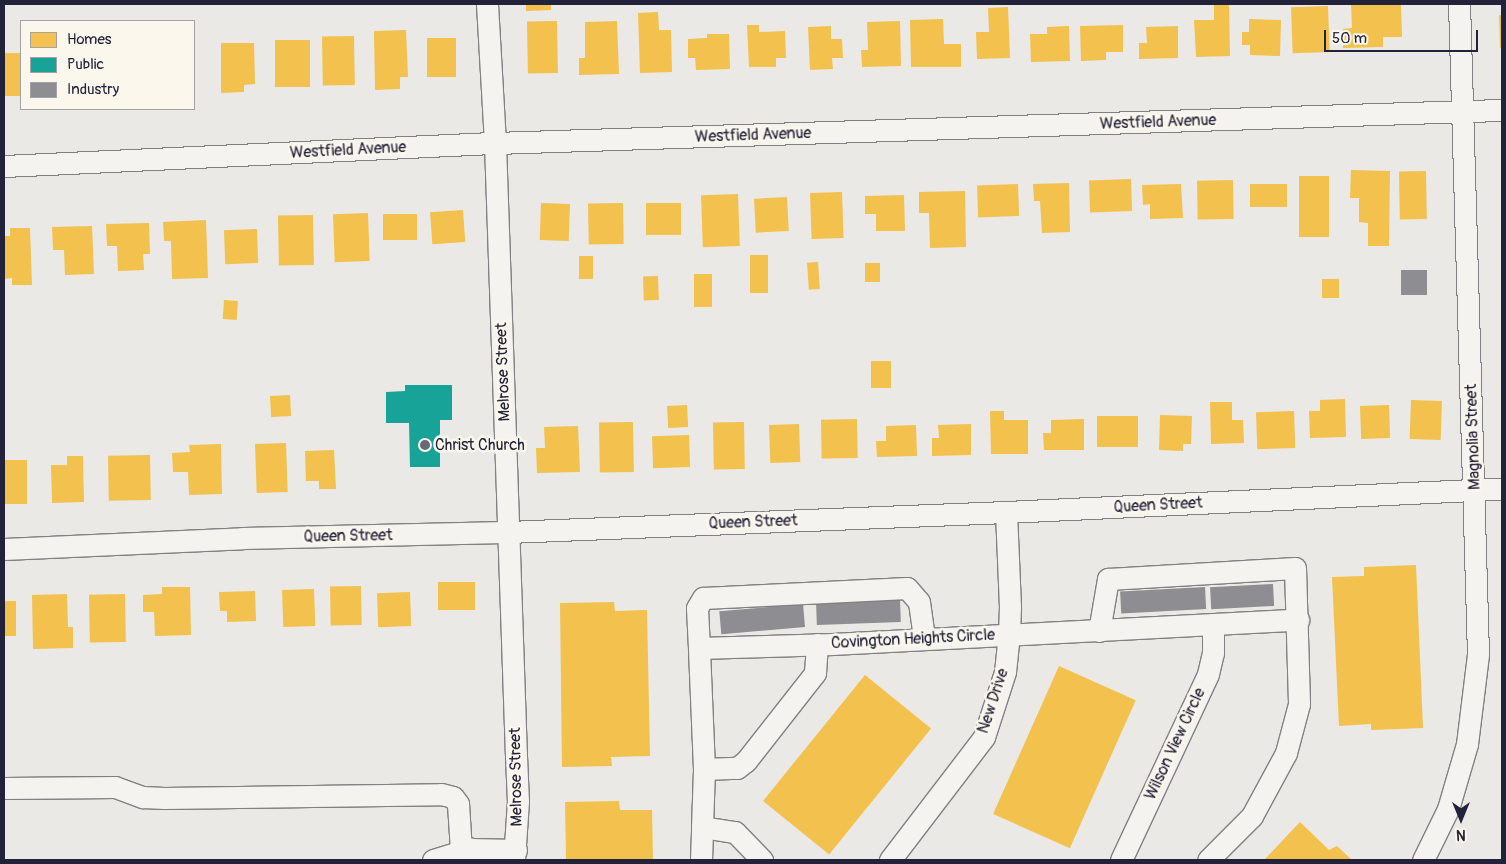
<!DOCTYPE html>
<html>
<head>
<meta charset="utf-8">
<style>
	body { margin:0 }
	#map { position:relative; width:1506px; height:864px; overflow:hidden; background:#ebe9e5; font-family:Pangolin,sans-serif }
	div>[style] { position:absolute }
	.homes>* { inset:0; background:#f2c14e; transform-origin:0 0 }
	.public>* { inset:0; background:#17a398 }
	.industry>* { inset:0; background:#8d8d92; transform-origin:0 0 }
	.roads { filter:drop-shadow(1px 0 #818083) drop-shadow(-1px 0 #818083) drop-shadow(0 1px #818083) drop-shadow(0 -1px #818083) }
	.minor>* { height:21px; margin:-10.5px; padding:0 10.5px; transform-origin:10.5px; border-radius:10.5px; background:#f4f3ef }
	.dots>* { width:14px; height:14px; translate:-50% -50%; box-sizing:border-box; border:2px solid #fbf7ec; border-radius:50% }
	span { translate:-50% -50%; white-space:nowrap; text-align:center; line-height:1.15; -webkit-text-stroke:5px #fbf7ec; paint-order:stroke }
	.street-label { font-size:16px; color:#22223b }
	.poi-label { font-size:16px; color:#22223b }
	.left { translate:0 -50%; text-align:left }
	.frame { position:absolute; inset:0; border:5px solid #22223b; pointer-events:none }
	.legend { position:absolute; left:20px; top:20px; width:175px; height:90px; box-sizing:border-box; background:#fbf7ec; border:1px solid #a4a2a5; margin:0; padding:6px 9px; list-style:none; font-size:15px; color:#22223b }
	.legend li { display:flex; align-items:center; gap:10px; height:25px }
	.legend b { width:25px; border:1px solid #a4a2a5 }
	.north { position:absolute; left:1436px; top:794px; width:50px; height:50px; -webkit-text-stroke:4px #fbf7ec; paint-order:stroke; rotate:180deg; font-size:14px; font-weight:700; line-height:20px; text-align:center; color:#22223b }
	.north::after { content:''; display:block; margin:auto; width:18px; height:22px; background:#22223b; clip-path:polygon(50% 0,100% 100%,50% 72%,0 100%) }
	.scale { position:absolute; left:1324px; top:30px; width:154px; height:22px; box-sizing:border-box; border:2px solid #22223b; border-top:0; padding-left:6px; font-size:15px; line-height:18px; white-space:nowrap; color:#22223b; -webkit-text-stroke:4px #fbf7ec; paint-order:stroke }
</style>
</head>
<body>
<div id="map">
	<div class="homes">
		<i style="clip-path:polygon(526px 4px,551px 4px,551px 10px,526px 11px)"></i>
		<i style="clip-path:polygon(1214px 4px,1229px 4px,1230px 56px,1196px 57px,1194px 20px,1214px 20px)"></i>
		<i style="clip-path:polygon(1351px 4px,1401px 4px,1402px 37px,1383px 37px,1383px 47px,1343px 48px,1343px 29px,1352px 28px)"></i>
		<i style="left:1328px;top:6px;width:46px;height:37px;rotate:88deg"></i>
		<i style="clip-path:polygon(1008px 7px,1010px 58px,977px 59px,976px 32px,989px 32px,988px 8px)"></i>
		<i style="clip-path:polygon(658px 12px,659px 30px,671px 30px,672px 72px,640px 73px,638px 13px)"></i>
		<i style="clip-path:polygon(1499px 15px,1502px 15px,1502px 48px,1500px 48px)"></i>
		<i style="clip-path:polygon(943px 19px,944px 44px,961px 44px,961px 67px,911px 67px,910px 20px)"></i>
		<i style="clip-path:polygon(1249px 19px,1281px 20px,1280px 56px,1250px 55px,1250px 45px,1242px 45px,1242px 32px,1249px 32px)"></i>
		<i style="left:557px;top:21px;width:52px;height:30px;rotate:89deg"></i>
		<i style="clip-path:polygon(617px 21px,619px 74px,579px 75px,579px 58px,585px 58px,585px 22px)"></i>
		<i style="clip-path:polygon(900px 21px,901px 66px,862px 67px,861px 50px,868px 50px,867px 22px)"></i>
		<i style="clip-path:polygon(747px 25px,759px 25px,759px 32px,785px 31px,786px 58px,776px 58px,776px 67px,749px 67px)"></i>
		<i style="clip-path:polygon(1123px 25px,1123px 52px,1106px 52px,1106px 60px,1081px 61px,1080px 26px)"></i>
		<i style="clip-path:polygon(831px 26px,831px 39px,842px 39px,843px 58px,832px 58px,833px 69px,810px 70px,808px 27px)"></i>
		<i style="clip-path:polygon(1069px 26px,1070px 61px,1031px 62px,1030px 34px,1047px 34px,1047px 27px)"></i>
		<i style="clip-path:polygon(1178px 26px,1178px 58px,1139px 59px,1139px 43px,1147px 43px,1146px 27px)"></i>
		<i style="clip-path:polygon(406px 30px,408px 77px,400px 77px,400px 89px,375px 90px,374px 31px)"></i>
		<i style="clip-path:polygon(707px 34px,729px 34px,730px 69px,696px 70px,695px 58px,688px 58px,688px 39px,707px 38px)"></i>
		<i style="left:354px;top:36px;width:49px;height:32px;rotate:89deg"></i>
		<i style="left:427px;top:38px;width:29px;height:39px"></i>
		<i style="left:275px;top:40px;width:35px;height:47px"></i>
		<i style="clip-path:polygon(221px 43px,254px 43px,255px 84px,244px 85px,244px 92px,221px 93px)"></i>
		<i style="left:4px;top:53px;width:17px;height:43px"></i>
		<i style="clip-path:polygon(1351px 170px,1390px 171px,1389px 246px,1368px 246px,1368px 223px,1359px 222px,1359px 198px,1350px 198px)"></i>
		<i style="left:1426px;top:171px;width:48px;height:27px;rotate:89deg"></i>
		<i style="left:1299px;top:176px;width:30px;height:61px"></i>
		<i style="left:1131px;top:179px;width:32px;height:42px;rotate:88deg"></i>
		<i style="left:1233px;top:180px;width:39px;height:36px;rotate:89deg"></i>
		<i style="clip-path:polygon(1069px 183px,1070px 232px,1042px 233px,1040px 201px,1034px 201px,1033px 184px)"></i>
		<i style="left:1018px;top:184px;width:32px;height:41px;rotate:88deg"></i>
		<i style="clip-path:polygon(1181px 184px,1183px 218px,1150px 219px,1150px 204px,1143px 205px,1142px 185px)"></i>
		<i style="left:1287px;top:184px;width:23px;height:37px;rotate:90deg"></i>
		<i style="clip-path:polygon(965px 191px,966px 247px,930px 248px,929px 213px,919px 213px,919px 192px)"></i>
		<i style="left:842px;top:192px;width:46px;height:32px;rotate:88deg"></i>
		<i style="left:738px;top:194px;width:52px;height:37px;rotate:88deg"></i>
		<i style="clip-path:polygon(904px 195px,905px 231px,876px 231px,876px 214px,865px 214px,865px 196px)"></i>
		<i style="left:787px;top:197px;width:34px;height:33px;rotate:87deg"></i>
		<i style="left:541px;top:203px;width:29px;height:37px;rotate:2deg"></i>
		<i style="left:623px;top:203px;width:41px;height:35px;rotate:89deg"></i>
		<i style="left:646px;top:203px;width:35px;height:32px"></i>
		<i style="left:463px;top:210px;width:32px;height:33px;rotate:86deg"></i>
		<i style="left:368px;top:213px;width:48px;height:35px;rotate:88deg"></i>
		<i style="left:383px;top:214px;width:34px;height:26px"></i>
		<i style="left:313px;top:215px;width:50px;height:35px;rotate:89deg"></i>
		<i style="clip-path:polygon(206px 220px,208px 278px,172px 279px,171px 241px,164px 241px,163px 222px)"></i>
		<i style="clip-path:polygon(149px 223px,150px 254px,143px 254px,144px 270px,118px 271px,117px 246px,107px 246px,106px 224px)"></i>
		<i style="clip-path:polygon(92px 226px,94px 274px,65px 275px,64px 250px,53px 250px,52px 227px)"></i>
		<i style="clip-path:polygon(10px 228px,30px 228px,32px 285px,12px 285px,12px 278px,4px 279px,4px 236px,10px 236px)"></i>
		<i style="left:257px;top:229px;width:34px;height:33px;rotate:88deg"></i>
		<i style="left:750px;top:255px;width:18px;height:38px"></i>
		<i style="left:579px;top:256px;width:14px;height:23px"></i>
		<i style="left:818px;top:262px;width:27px;height:11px;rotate:86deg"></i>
		<i style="left:865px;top:263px;width:15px;height:19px"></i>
		<i style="left:712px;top:274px;width:33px;height:18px;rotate:90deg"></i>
		<i style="left:658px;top:276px;width:24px;height:15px;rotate:88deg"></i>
		<i style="left:1322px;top:279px;width:17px;height:19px"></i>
		<i style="left:224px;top:300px;width:14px;height:19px;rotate:4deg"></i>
		<i style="left:871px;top:361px;width:20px;height:27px"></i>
		<i style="left:290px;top:395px;width:21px;height:20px;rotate:87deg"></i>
		<i style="clip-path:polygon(1345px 399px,1346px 437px,1310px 438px,1309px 411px,1320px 411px,1320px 400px)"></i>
		<i style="left:1411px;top:400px;width:31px;height:39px;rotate:2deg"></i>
		<i style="clip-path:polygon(1210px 402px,1232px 402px,1232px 420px,1243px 420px,1244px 443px,1211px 444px)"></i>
		<i style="left:687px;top:405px;width:22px;height:20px;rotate:87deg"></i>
		<i style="left:1389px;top:405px;width:33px;height:29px;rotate:88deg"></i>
		<i style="clip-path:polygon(990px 411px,1004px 411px,1004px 420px,1028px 420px,1028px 454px,991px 454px)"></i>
		<i style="left:1294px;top:411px;width:37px;height:38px;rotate:88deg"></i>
		<i style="clip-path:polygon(1160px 415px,1192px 416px,1191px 444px,1183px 444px,1183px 451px,1159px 450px)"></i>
		<i style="left:1138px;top:416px;width:31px;height:41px;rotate:90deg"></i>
		<i style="left:857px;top:419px;width:39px;height:36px;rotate:89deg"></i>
		<i style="clip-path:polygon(1084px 419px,1084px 450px,1044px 450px,1043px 433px,1051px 433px,1051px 420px)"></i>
		<i style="left:633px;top:422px;width:50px;height:34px;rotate:89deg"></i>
		<i style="left:744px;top:422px;width:47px;height:31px;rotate:89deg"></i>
		<i style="left:799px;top:424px;width:38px;height:30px;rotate:88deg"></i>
		<i style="clip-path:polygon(971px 424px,971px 455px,932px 456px,932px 438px,939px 438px,938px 425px)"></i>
		<i style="clip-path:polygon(916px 425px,917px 456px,877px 457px,876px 441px,886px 441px,886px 426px)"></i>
		<i style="clip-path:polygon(578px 426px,580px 472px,537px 473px,536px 448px,545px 448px,544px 427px)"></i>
		<i style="left:689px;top:435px;width:32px;height:37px;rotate:88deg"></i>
		<i style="left:286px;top:443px;width:49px;height:31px;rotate:88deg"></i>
		<i style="clip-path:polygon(221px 444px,222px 494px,189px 495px,188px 472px,173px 472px,172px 453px,190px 452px,189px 445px)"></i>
		<i style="clip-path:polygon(334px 450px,336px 489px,319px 489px,319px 481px,306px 481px,305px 451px)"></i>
		<i style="left:150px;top:455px;width:45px;height:42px;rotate:89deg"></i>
		<i style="clip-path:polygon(67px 456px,83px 456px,84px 502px,52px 503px,51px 465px,67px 465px)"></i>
		<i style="left:4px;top:460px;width:23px;height:44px"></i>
		<i style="clip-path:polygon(1416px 565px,1423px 728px,1371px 730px,1371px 724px,1339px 726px,1332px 577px,1364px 576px,1364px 567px)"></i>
		<i style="left:438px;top:582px;width:37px;height:28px"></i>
		<i style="left:361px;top:586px;width:39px;height:31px;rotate:89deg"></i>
		<i style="clip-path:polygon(162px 587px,190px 587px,191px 635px,155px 636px,154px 612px,143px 612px,143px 595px,162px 594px)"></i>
		<i style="left:314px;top:589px;width:37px;height:32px;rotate:88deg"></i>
		<i style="clip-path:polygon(255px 591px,256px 621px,227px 622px,227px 611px,220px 611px,219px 592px)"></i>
		<i style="left:410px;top:592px;width:34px;height:33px;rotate:88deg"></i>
		<i style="clip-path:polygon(67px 594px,68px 627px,73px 627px,73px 648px,33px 649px,32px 595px)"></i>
		<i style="left:125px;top:594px;width:48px;height:36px;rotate:89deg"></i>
		<i style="left:4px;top:601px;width:12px;height:35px"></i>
		<i style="clip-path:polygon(614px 602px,615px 611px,647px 610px,650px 756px,611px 757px,612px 766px,562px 767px,560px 603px)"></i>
		<i style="left:1059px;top:666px;width:84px;height:162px;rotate:24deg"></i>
		<i style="left:865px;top:675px;width:85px;height:162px;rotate:39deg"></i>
		<i style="clip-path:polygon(619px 801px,620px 810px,652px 810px,653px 860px,566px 860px,565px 802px)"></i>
		<i style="clip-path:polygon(1300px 822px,1329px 850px,1337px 846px,1352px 860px,1264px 860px)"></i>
	</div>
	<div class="public">
		<i style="clip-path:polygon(405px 385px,452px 385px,452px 420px,440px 420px,440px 467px,410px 467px,409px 423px,386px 423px,386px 392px,405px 391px)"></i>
	</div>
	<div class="industry">
		<i style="left:1427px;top:270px;width:25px;height:26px;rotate:90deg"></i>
		<i style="left:1273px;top:584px;width:22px;height:63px;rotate:87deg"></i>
		<i style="left:1205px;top:587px;width:22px;height:85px;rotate:87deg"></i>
		<i style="left:900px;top:599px;width:23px;height:84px;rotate:88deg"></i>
		<i style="left:803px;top:604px;width:23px;height:84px;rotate:85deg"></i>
	</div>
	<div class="roads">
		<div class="minor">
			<i style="left:487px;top:4px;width:139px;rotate:86.7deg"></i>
			<i style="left:495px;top:143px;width:613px;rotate:88.04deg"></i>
			<i style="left:516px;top:756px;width:45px;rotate:87.5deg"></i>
			<i style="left:518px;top:801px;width:59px;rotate:93.9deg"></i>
			<i style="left:4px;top:166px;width:492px;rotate:-2.7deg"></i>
			<i style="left:495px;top:143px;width:1008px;rotate:-1.88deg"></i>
			<i style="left:4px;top:549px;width:239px;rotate:-2.6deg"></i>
			<i style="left:243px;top:538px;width:265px;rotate:-1.3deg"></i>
			<i style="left:508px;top:532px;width:498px;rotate:-2.3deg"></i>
			<i style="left:1006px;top:512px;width:497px;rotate:-2.7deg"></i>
			<i style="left:1099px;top:631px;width:53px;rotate:-80.2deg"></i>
			<i style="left:1108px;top:579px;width:187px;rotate:-3.4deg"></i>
			<i style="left:1295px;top:568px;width:136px;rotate:88.3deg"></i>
			<i style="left:1299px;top:704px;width:51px;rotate:104.9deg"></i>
			<i style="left:1286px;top:753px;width:72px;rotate:118.4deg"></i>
			<i style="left:1252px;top:816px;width:62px;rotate:135deg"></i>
			<i style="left:699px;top:648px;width:40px;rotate:-92.9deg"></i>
			<i style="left:697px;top:608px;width:12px;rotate:-59deg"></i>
			<i style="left:703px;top:598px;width:204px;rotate:-2.8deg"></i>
			<i style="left:907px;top:588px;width:18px;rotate:49deg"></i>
			<i style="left:919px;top:602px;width:37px;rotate:82deg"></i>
			<i style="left:704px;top:769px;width:33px;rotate:-2deg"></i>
			<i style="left:737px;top:768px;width:11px;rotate:-38deg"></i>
			<i style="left:746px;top:761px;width:112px;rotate:-51.9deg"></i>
			<i style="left:815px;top:673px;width:29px;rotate:-86deg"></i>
			<i style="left:4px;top:788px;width:111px;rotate:-0.5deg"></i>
			<i style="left:115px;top:787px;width:30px;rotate:20deg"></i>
			<i style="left:143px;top:797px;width:21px;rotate:3deg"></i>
			<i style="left:164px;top:798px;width:277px;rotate:-0.8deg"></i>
			<i style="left:441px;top:794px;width:12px;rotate:14deg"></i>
			<i style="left:453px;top:797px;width:9px;rotate:54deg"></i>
			<i style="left:458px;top:804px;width:47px;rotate:86.3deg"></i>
			<i style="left:702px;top:827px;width:58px;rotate:-88deg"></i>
			<i style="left:704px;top:769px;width:121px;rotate:-92.4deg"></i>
			<i style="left:699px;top:648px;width:134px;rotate:-1.7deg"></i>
			<i style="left:833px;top:644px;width:466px;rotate:-3deg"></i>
			<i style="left:433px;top:860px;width:39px;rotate:-17deg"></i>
			<i style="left:470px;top:849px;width:46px;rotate:1.2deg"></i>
			<i style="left:701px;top:860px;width:33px;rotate:-88deg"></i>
			<i style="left:702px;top:827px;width:33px;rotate:9deg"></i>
			<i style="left:735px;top:832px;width:39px;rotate:46deg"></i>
			<i style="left:890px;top:860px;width:155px;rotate:-52.6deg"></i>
			<i style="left:984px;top:737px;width:68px;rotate:-72.1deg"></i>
			<i style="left:1005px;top:672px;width:37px;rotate:-84deg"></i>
			<i style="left:1009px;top:635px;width:28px;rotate:-88deg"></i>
			<i style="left:1010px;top:607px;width:95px;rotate:-92.4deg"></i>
			<i style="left:1121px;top:860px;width:205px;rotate:-64.9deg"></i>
			<i style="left:1208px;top:674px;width:22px;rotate:-77deg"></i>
			<i style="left:1213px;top:653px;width:29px;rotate:-90deg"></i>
			<i style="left:1423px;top:860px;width:57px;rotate:-63.9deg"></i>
			<i style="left:1448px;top:809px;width:68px;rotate:-73.7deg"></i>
			<i style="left:1467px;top:744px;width:91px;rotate:-83deg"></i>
			<i style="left:1478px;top:654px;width:650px;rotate:-91.67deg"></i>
		</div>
	</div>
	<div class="dots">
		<i style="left:425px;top:445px;background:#686876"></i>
	</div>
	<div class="street-label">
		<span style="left:1158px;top:122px;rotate:-2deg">Westfield Avenue</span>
		<span style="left:753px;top:135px;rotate:-2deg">Westfield Avenue</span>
		<span style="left:348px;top:150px;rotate:-3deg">Westfield Avenue</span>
		<span style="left:503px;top:372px;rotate:-92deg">Melrose Street</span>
		<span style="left:1473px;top:437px;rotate:-92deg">Magnolia Street</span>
		<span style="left:1158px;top:505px;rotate:-3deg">Queen Street</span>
		<span style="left:753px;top:522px;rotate:-2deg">Queen Street</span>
		<span style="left:348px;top:536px;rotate:-1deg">Queen Street</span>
		<span style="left:913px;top:639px;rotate:-3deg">Covington Heights Circle</span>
		<span style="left:993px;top:701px;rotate:-72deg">New Drive</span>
		<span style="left:1175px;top:744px;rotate:-65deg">Wilson View Circle</span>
		<span style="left:516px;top:777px;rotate:-91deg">Melrose Street</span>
	</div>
	<div class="poi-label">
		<span class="left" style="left:435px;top:445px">Christ Church</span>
	</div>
	<div class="frame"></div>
	<ul class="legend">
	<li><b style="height:14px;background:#f2c14e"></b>Homes</li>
	<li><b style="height:14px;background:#17a398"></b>Public</li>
	<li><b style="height:14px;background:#8d8d92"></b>Industry</li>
	</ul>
	<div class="north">N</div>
	<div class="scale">50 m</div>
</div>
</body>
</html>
